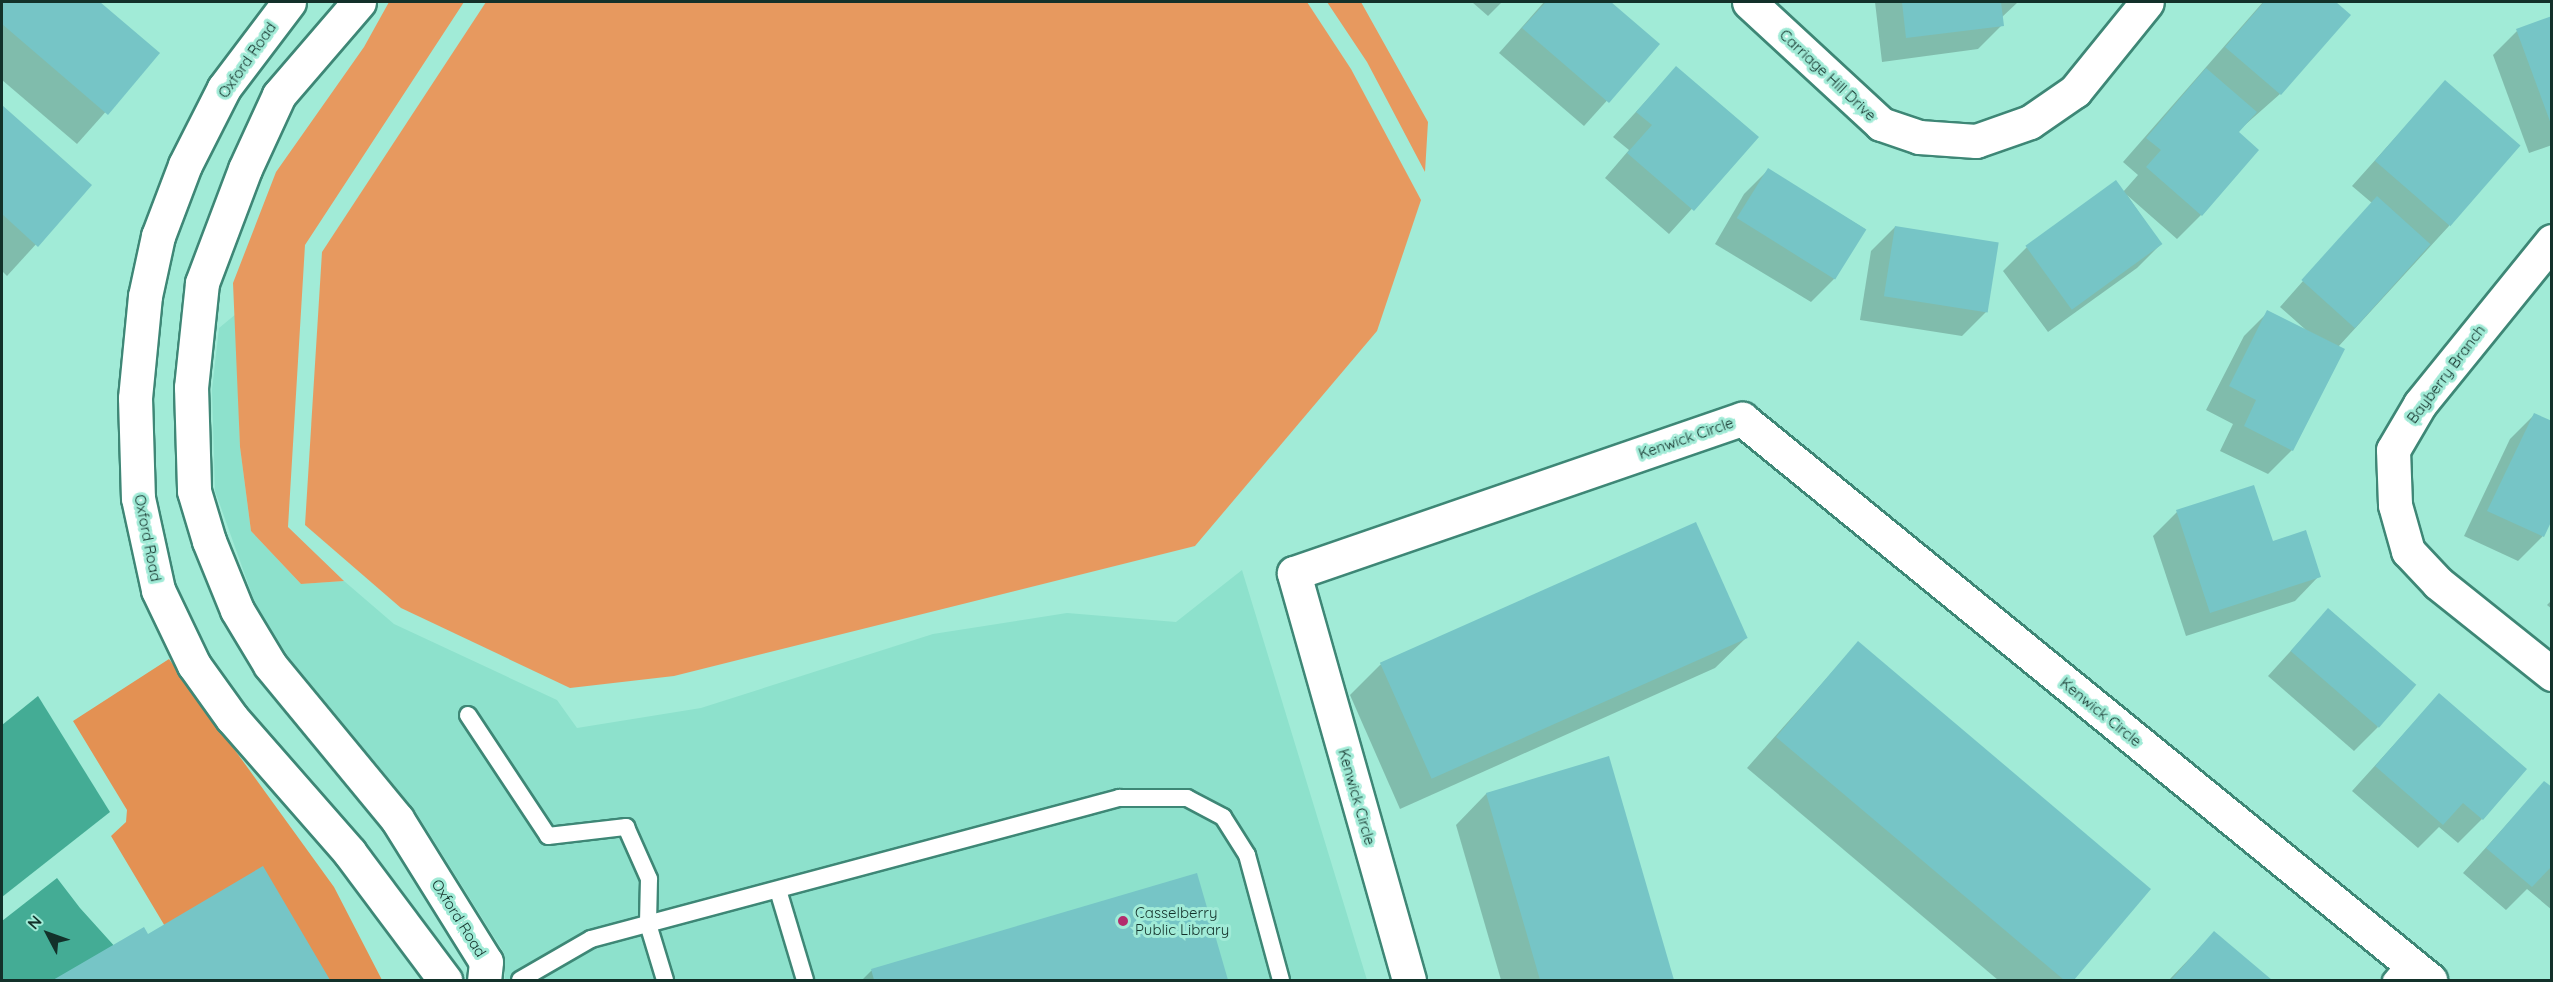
<!DOCTYPE html>
<html>
<head>
<meta charset="utf-8">
<style>
	body { margin:0 }
	#map { position:relative; width:2553px; height:982px; overflow:hidden; background:#a1ebd7; font-family:Quicksand,sans-serif }
	div>[style] { position:absolute }
	.built>* { inset:0; background:#8de1cc }
	.green>* { inset:0; background:#e7995f }
	.forest>* { inset:0; background:#e39153 }
	.water>* { inset:0; background:#44ac95 }
	.shadow>* { inset:0; background:#0003 }
	.building>* { inset:0; background:#76c5c6; transform-origin:0 0 }
	.roads { filter:drop-shadow(2px 0 #3e8776) drop-shadow(-2px 0 #3e8776) drop-shadow(0 2px #3e8776) drop-shadow(0 -2px #3e8776) }
	.lane>* { height:16px; margin:-8px; padding:0 8px; transform-origin:8px; border-radius:8px; background:#fff }
	.street>* { height:33px; margin:-16.5px; padding:0 16.5px; transform-origin:16.5px; border-radius:16.5px; background:#fff }
	.secondary>* { height:33px; margin:-16.5px; padding:0 16.5px; transform-origin:16.5px; border-radius:16.5px; background:#fff }
	.dots>* { width:16px; height:16px; translate:-50% -50%; box-sizing:border-box; border:3px solid #a1ebd7; border-radius:50% }
	span { translate:-50% -50%; white-space:nowrap; text-align:center; line-height:1.15; -webkit-text-stroke:6px #a1ebd7; paint-order:stroke }
	.street-label { font-size:15px; color:#13312a }
	.poi-label { font-size:15px; color:#13312a }
	.left { translate:0 -50%; text-align:left }
	.frame { position:absolute; inset:0; border:3px solid #13312a; pointer-events:none }
	.north { position:absolute; left:18px; top:904px; width:60px; height:60px; -webkit-text-stroke:4px #a1ebd7; paint-order:stroke; rotate:311deg; font-size:16px; font-weight:700; line-height:24px; text-align:center; color:#13312a }
	.north::after { content:''; display:block; margin:auto; width:21px; height:27px; background:#13312a; clip-path:polygon(50% 0,100% 100%,50% 72%,0 100%) }
</style>
</head>
<body>
<div id="map">
	<div class="built">
		<i style="clip-path:polygon(236px 314px,240px 447px,251px 531px,301px 584px,344px 581px,394px 624px,557px 700px,577px 728px,701px 708px,933px 634px,1067px 613px,1176px 622px,1242px 570px,1367px 980px,505px 980px,504px 953px,414px 809px,287px 655px,255px 603px,215px 491px,212px 390px,219px 328px)"></i>
	</div>
	<div class="green">
		<i style="clip-path:polygon(389px 2px,464px 2px,305px 245px,288px 527px,344px 581px,301px 584px,251px 531px,240px 447px,233px 283px,276px 172px,364px 47px)"></i>
		<i style="clip-path:polygon(486px 2px,1307px 2px,1351px 69px,1421px 200px,1377px 331px,1195px 546px,674px 676px,570px 688px,401px 608px,305px 525px,322px 252px)"></i>
		<i style="clip-path:polygon(1327px 2px,1361px 2px,1428px 122px,1425px 172px,1367px 62px)"></i>
	</div>
	<div class="forest">
		<i style="clip-path:polygon(169px 659px,334px 887px,382px 980px,178px 980px,166px 928px,111px 836px,126px 822px,127px 810px,73px 721px)"></i>
	</div>
	<div class="water">
		<i style="clip-path:polygon(38px 696px,110px 812px,2px 897px,2px 725px)"></i>
		<i style="clip-path:polygon(57px 878px,80px 908px,145px 980px,2px 980px,2px 921px)"></i>
	</div>
	<div class="shadow">
		<i style="clip-path:polygon(2px 2px,97px 2px,158px 53px,77px 144px,2px 80px)"></i>
		<i style="clip-path:polygon(1472px 2px,1502px 2px,1488px 16px)"></i>
		<i style="clip-path:polygon(1544px 2px,1609px 2px,1658px 44px,1584px 126px,1499px 53px)"></i>
		<i style="clip-path:polygon(1875px 2px,2018px 2px,2001px 18px,2002px 25px,1978px 49px,1882px 62px)"></i>
		<i style="clip-path:polygon(2263px 2px,2335px 2px,2349px 15px,2280px 94px,2237px 132px,2201px 215px,2177px 239px,2127px 195px,2161px 244px,2137px 268px,2048px 332px,2003px 271px,2027px 247px,2123px 192px,2138px 175px,2123px 162px)"></i>
		<i style="clip-path:polygon(2552px 18px,2552px 145px,2529px 153px,2493px 55px,2517px 31px)"></i>
		<i style="clip-path:polygon(1676px 68px,1756px 138px,1669px 234px,1605px 178px,1629px 150px,1613px 137px)"></i>
		<i style="clip-path:polygon(2445px 82px,2449px 226px,2338px 347px,2292px 450px,2268px 474px,2220px 451px,2233px 424px,2206px 410px,2244px 336px,2268px 312px,2306px 330px,2280px 307px,2372px 203px,2352px 186px)"></i>
		<i style="clip-path:polygon(2px 107px,90px 185px,7px 276px,2px 271px)"></i>
		<i style="clip-path:polygon(1768px 170px,1865px 229px,1835px 278px,1811px 302px,1715px 244px,1744px 194px)"></i>
		<i style="clip-path:polygon(1895px 227px,1986px 312px,1962px 336px,1860px 320px,1871px 251px)"></i>
		<i style="clip-path:polygon(2534px 415px,2552px 517px,2542px 537px,2518px 561px,2464px 536px,2510px 439px)"></i>
		<i style="clip-path:polygon(2177px 512px,2272px 543px,2319px 576px,2295px 601px,2186px 636px,2153px 536px)"></i>
		<i style="clip-path:polygon(1695px 524px,1746px 638px,1715px 668px,1400px 809px,1350px 695px,1380px 665px)"></i>
		<i style="clip-path:polygon(2552px 600px,2552px 609px,2547px 605px)"></i>
		<i style="clip-path:polygon(2328px 610px,2378px 727px,2354px 751px,2268px 676px)"></i>
		<i style="clip-path:polygon(1858px 643px,2149px 889px,2072px 980px,1998px 980px,1747px 768px)"></i>
		<i style="clip-path:polygon(2439px 695px,2482px 819px,2458px 843px,2439px 827px,2418px 848px,2352px 791px)"></i>
		<i style="clip-path:polygon(1608px 758px,1673px 980px,1501px 980px,1456px 825px,1486px 794px)"></i>
		<i style="clip-path:polygon(2544px 783px,2552px 789px,2552px 910px,2527px 889px,2506px 910px,2463px 873px)"></i>
		<i style="clip-path:polygon(262px 868px,328px 980px,56px 980px,144px 929px,147px 936px)"></i>
		<i style="clip-path:polygon(1196px 875px,1227px 980px,862px 980px,871px 971px)"></i>
		<i style="clip-path:polygon(2214px 933px,2270px 980px,2169px 980px)"></i>
	</div>
	<div class="building">
		<i style="clip-path:polygon(2px 2px,100px 2px,160px 53px,108px 115px,2px 24px)"></i>
		<i style="clip-path:polygon(1546px 2px,1611px 2px,1660px 44px,1609px 103px,1522px 28px)"></i>
		<i style="clip-path:polygon(1902px 2px,2001px 2px,2004px 26px,1906px 38px)"></i>
		<i style="clip-path:polygon(2264px 2px,2336px 2px,2351px 15px,2281px 95px,2225px 47px)"></i>
		<i style="clip-path:polygon(2552px 16px,2552px 124px,2551px 124px,2516px 29px)"></i>
		<i style="clip-path:polygon(1676px 66px,1759px 137px,1694px 211px,1627px 153px,1652px 125px,1636px 112px)"></i>
		<i style="clip-path:polygon(2206px 68px,2257px 112px,2239px 132px,2259px 150px,2202px 216px,2146px 167px,2161px 150px,2146px 138px)"></i>
		<i style="left:2445px;top:80px;width:100px;height:107px;rotate:41deg"></i>
		<i style="clip-path:polygon(2px 105px,92px 185px,38px 247px,2px 214px)"></i>
		<i style="left:1768px;top:168px;width:116px;height:59px;rotate:32deg"></i>
		<i style="left:2116px;top:180px;width:79px;height:112px;rotate:54deg"></i>
		<i style="left:2377px;top:196px;width:72px;height:113px;rotate:42deg"></i>
		<i style="left:1895px;top:226px;width:105px;height:71px;rotate:9deg"></i>
		<i style="clip-path:polygon(2267px 310px,2345px 349px,2293px 451px,2244px 426px,2256px 400px,2229px 386px)"></i>
		<i style="clip-path:polygon(2534px 413px,2552px 421px,2552px 520px,2544px 537px,2487px 511px)"></i>
		<i style="clip-path:polygon(2254px 485px,2273px 541px,2306px 530px,2321px 577px,2210px 613px,2176px 510px)"></i>
		<i style="left:1696px;top:522px;width:127px;height:346px;rotate:66deg"></i>
		<i style="left:2328px;top:608px;width:117px;height:57px;rotate:41deg"></i>
		<i style="clip-path:polygon(1858px 641px,2151px 889px,2074px 980px,2064px 980px,1776px 737px)"></i>
		<i style="clip-path:polygon(2439px 693px,2527px 769px,2483px 820px,2463px 803px,2443px 825px,2375px 766px)"></i>
		<i style="clip-path:polygon(1609px 756px,1674px 980px,1540px 980px,1486px 793px)"></i>
		<i style="clip-path:polygon(2544px 781px,2552px 787px,2552px 866px,2532px 887px,2486px 848px)"></i>
		<i style="clip-path:polygon(263px 866px,330px 980px,53px 980px,144px 927px,148px 934px)"></i>
		<i style="clip-path:polygon(1197px 873px,1228px 980px,874px 980px,871px 969px)"></i>
		<i style="clip-path:polygon(2214px 931px,2272px 980px,2171px 980px)"></i>
	</div>
	<div class="roads">
		<div class="lane">
			<i style="left:468px;top:715px;width:145px;rotate:56.5deg"></i>
			<i style="left:548px;top:836px;width:79px;rotate:-6.6deg"></i>
			<i style="left:626px;top:827px;width:57px;rotate:66.1deg"></i>
			<i style="left:649px;top:879px;width:45px;rotate:91.3deg"></i>
			<i style="left:648px;top:924px;width:59px;rotate:73.1deg"></i>
			<i style="left:778px;top:890px;width:94px;rotate:73.3deg"></i>
			<i style="left:520px;top:980px;width:82px;rotate:-30deg"></i>
			<i style="left:591px;top:939px;width:547px;rotate:-14.95deg"></i>
			<i style="left:1119px;top:798px;width:68px"></i>
			<i style="left:1187px;top:798px;width:41px;rotate:27.8deg"></i>
			<i style="left:1223px;top:817px;width:45px;rotate:57.7deg"></i>
			<i style="left:1247px;top:855px;width:130px;rotate:74.8deg"></i>
			<i style="left:2391px;top:980px;width:23px;rotate:-50deg"></i>
		</div>
		<div class="street">
			<i style="left:1749px;top:2px;width:180px;rotate:42.7deg"></i>
			<i style="left:1881px;top:124px;width:40px;rotate:18.9deg"></i>
			<i style="left:1919px;top:137px;width:57px;rotate:4deg"></i>
			<i style="left:1976px;top:141px;width:57px;rotate:-19.4deg"></i>
			<i style="left:2030px;top:122px;width:55px;rotate:-34.6deg"></i>
			<i style="left:2075px;top:91px;width:114px;rotate:-51deg"></i>
			<i style="left:2552px;top:241px;width:210px;rotate:129deg"></i>
			<i style="left:2420px;top:404px;width:53px;rotate:120.4deg"></i>
			<i style="left:2393px;top:450px;width:55px;rotate:87.9deg"></i>
			<i style="left:2395px;top:505px;width:48px;rotate:74.2deg"></i>
			<i style="left:2408px;top:551px;width:44px;rotate:46.8deg"></i>
			<i style="left:2438px;top:583px;width:146px;rotate:38.6deg"></i>
			<i style="left:1409px;top:980px;width:423px;rotate:-105.8deg"></i>
			<i style="left:1294px;top:573px;width:474px;rotate:-19deg"></i>
			<i style="left:1742px;top:419px;width:888px;rotate:39.19deg"></i>
		</div>
		<div class="secondary">
			<i style="left:289px;top:2px;width:108px;rotate:127.1deg"></i>
			<i style="left:224px;top:88px;width:86px;rotate:116.9deg"></i>
			<i style="left:185px;top:165px;width:76px;rotate:110.8deg"></i>
			<i style="left:158px;top:236px;width:61px;rotate:102.2deg"></i>
			<i style="left:145px;top:296px;width:102px;rotate:95.6deg"></i>
			<i style="left:135px;top:398px;width:100px;rotate:88.3deg"></i>
			<i style="left:138px;top:498px;width:94px;rotate:77.7deg"></i>
			<i style="left:158px;top:590px;width:83px;rotate:64.4deg"></i>
			<i style="left:194px;top:665px;width:65px;rotate:54.4deg"></i>
			<i style="left:232px;top:718px;width:179px;rotate:48.8deg"></i>
			<i style="left:350px;top:853px;width:159px;rotate:53.2deg"></i>
			<i style="left:359px;top:2px;width:123px;rotate:130.7deg"></i>
			<i style="left:279px;top:95px;width:81px;rotate:114.7deg"></i>
			<i style="left:245px;top:169px;width:122px;rotate:110.7deg"></i>
			<i style="left:202px;top:283px;width:105px;rotate:96deg"></i>
			<i style="left:191px;top:387px;width:104px;rotate:88.3deg"></i>
			<i style="left:194px;top:491px;width:52px;rotate:73.3deg"></i>
			<i style="left:209px;top:541px;width:74px;rotate:67.9deg"></i>
			<i style="left:237px;top:610px;width:64px;rotate:59deg"></i>
			<i style="left:270px;top:665px;width:200px;rotate:50.5deg"></i>
			<i style="left:397px;top:819px;width:168px;rotate:58.1deg"></i>
			<i style="left:486px;top:962px;width:18px;rotate:96deg"></i>
		</div>
	</div>
	<div class="dots">
		<i style="left:1123px;top:921px;background:#b32c6d"></i>
	</div>
	<div class="street-label">
		<span style="left:247px;top:60px;rotate:-55deg">Oxford Road</span>
		<span style="left:1828px;top:75px;rotate:43deg">Carriage Hill Drive</span>
		<span style="left:2446px;top:374px;rotate:-53deg">Bayberry Branch</span>
		<span style="left:1686px;top:438px;rotate:-19deg">Kenwick Circle</span>
		<span style="left:148px;top:538px;rotate:79deg">Oxford Road</span>
		<span style="left:2101px;top:712px;rotate:39deg">Kenwick Circle</span>
		<span style="left:1357px;top:797px;rotate:74deg">Kenwick Circle</span>
		<span style="left:459px;top:918px;rotate:58deg">Oxford Road</span>
	</div>
	<div class="poi-label">
		<span class="left" style="left:1135px;top:921px">Casselberry<br>Public Library</span>
	</div>
	<div class="frame"></div>
	<div class="north">N</div>
</div>
</body>
</html>
